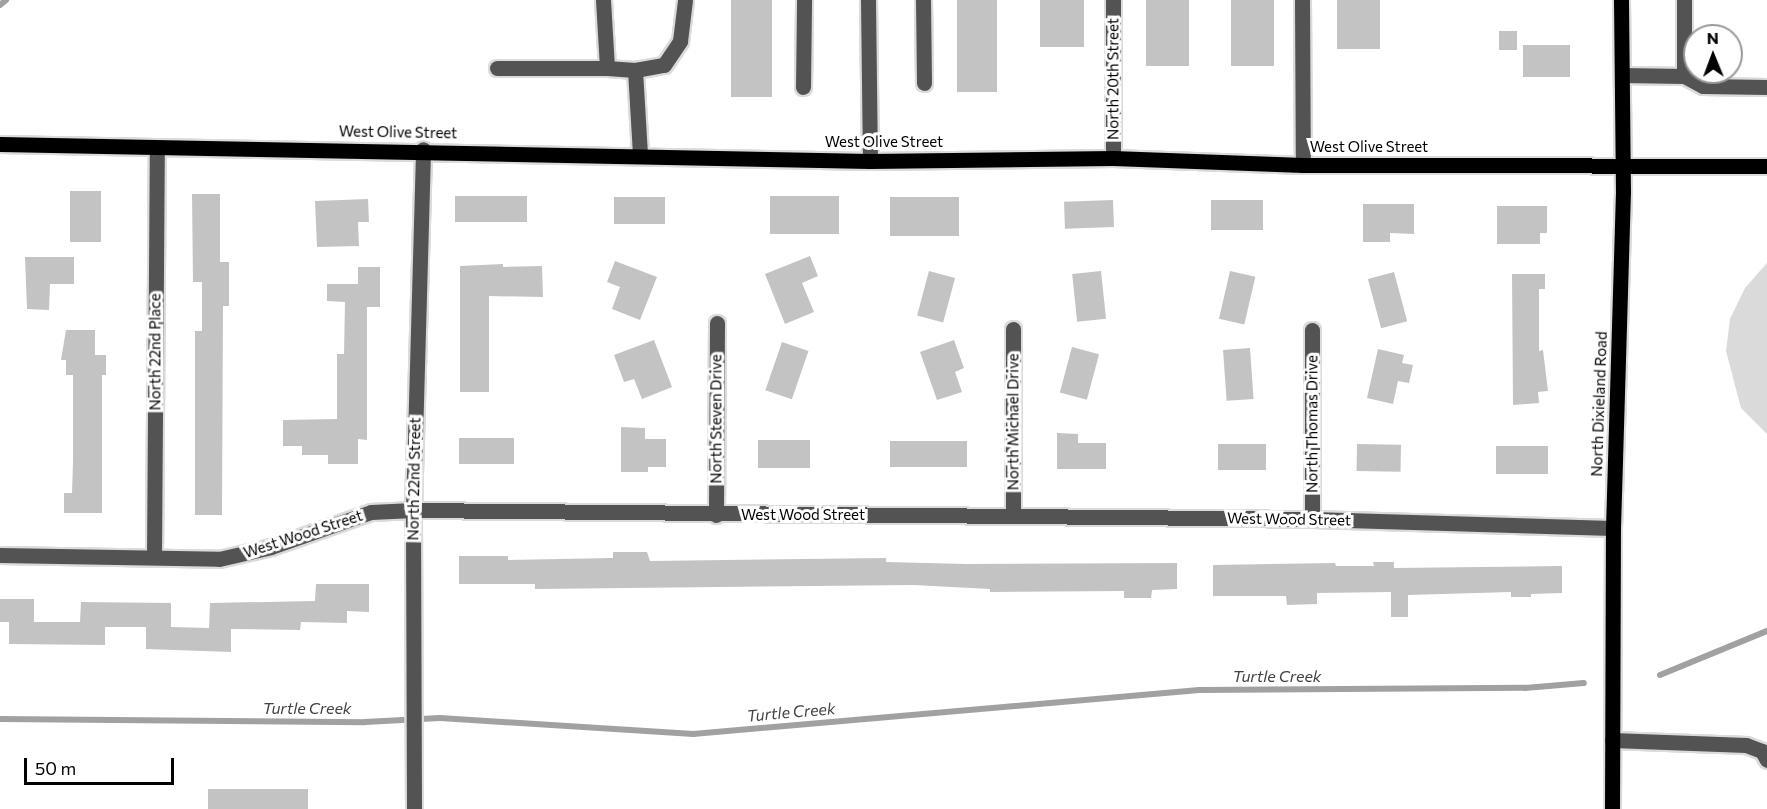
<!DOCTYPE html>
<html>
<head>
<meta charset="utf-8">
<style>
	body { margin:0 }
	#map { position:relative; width:1767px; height:809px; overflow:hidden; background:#fff; font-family:Commissioner,sans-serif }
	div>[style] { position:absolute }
	.green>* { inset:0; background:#dadada }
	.stream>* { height:6px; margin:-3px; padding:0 3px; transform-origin:3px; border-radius:3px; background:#a1a1a1 }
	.building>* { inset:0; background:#c3c3c3; transform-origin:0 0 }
	.roads { filter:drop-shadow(2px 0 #dbdbdb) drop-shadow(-2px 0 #dbdbdb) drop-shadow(0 2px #dbdbdb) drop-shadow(0 -2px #dbdbdb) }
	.minor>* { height:15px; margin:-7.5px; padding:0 7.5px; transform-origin:7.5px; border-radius:7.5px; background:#535353 }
	.major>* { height:15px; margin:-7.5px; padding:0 7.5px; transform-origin:7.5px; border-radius:7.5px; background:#000 }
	span { translate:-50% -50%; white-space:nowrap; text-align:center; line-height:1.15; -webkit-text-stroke:6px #fff; paint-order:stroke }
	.street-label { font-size:15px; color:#000 }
	.water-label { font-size:16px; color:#424242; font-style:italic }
	.north { position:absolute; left:1683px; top:24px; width:60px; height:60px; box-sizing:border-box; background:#fff; border:2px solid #999; border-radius:50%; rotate:359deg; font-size:16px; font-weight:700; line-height:24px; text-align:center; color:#000 }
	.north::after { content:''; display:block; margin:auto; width:21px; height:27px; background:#000; clip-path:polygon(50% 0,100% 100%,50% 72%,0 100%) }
	.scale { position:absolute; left:24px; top:758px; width:150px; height:27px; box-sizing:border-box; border:3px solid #000; border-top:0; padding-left:8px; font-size:18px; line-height:21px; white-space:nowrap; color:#000; -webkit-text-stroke:4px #fff; paint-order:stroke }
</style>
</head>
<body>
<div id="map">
	<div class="green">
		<i style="clip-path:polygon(1767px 263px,1767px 434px,1741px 408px,1726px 351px,1730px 319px,1745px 288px)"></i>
	</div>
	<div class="stream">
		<i style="left:0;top:5px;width:8px;rotate:-40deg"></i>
		<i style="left:1660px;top:675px;width:116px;rotate:-22.4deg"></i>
		<i style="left:0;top:719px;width:365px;rotate:0.5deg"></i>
		<i style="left:365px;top:722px;width:75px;rotate:-3.1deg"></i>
		<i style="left:440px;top:718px;width:254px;rotate:3.6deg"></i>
		<i style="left:693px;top:734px;width:508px;rotate:-4.97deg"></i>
		<i style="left:1199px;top:690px;width:326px;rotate:-0.4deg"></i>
		<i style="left:1525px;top:688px;width:59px;rotate:-4.8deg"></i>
	</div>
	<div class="building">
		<i style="left:731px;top:0;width:41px;height:97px"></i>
		<i style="left:957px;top:0;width:40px;height:92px"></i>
		<i style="left:1040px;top:0;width:44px;height:47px"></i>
		<i style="left:1146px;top:0;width:43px;height:66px"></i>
		<i style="left:1231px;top:0;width:43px;height:66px"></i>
		<i style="left:1337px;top:0;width:43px;height:49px"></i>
		<i style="left:1499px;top:31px;width:18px;height:19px"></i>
		<i style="left:1523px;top:45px;width:47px;height:32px"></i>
		<i style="left:70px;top:191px;width:31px;height:51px"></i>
		<i style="clip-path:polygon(192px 194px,220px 194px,220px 262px,229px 262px,229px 306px,223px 306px,222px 515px,195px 515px,195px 331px,202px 331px,202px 282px,193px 282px)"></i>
		<i style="left:455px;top:196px;width:72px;height:26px"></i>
		<i style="left:770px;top:196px;width:69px;height:38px"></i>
		<i style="left:614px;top:197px;width:51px;height:27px"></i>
		<i style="left:890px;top:197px;width:69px;height:39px"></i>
		<i style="clip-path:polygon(368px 199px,369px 222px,358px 222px,359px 246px,317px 247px,315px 201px)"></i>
		<i style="left:1113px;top:200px;width:27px;height:49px;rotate:88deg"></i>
		<i style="left:1211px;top:200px;width:52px;height:30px"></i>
		<i style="clip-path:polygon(1363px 204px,1414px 204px,1414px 234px,1390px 233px,1390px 242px,1363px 242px)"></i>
		<i style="clip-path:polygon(1497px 206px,1547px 206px,1547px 233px,1540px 233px,1540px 244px,1497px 244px)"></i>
		<i style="clip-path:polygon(810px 256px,818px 276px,802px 283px,814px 312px,785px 324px,765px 274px)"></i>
		<i style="clip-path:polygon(25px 257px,74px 257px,74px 284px,50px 284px,49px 310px,27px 309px)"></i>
		<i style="clip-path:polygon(615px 261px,657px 277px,640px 320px,612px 309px,620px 287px,607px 282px)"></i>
		<i style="clip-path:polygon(503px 264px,503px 267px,542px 266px,543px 297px,489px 296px,489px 392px,460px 392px,460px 266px)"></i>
		<i style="clip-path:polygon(358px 267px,380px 267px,380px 307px,367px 307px,367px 440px,358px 439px,358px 464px,328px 464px,328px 455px,302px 455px,302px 446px,283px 446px,283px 420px,337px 419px,337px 354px,344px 354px,345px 302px,327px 301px,327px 284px,358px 284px)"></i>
		<i style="left:929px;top:271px;width:27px;height:46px;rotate:15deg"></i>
		<i style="left:1101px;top:271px;width:48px;height:29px;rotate:84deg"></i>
		<i style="left:1230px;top:271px;width:26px;height:49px;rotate:13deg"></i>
		<i style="left:1394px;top:272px;width:51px;height:27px;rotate:75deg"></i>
		<i style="clip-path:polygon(1512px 274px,1545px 274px,1545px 289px,1539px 289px,1539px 351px,1543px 350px,1548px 391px,1538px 392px,1539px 403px,1513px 405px)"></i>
		<i style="clip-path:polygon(66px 330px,95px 330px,95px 355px,106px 355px,106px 375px,102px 375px,102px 513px,64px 513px,64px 493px,72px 493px,73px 462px,73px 375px,66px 375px,66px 360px,61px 360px)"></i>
		<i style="clip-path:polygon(654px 340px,672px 387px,642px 399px,634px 379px,624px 382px,614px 355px)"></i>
		<i style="clip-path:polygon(954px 340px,964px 368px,955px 372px,962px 392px,937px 400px,920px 352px)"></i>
		<i style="left:782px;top:342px;width:28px;height:51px;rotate:19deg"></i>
		<i style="left:1072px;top:347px;width:28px;height:47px;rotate:15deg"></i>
		<i style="left:1250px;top:348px;width:51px;height:27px;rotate:86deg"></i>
		<i style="clip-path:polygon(1378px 349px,1404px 355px,1402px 363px,1413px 365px,1409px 383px,1398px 381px,1393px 404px,1367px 398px)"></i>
		<i style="clip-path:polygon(621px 427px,645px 428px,645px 439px,666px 439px,666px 467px,648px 467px,648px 472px,621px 472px)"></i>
		<i style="clip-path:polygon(1057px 433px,1078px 434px,1078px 443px,1106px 443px,1106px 469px,1057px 469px)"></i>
		<i style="left:459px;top:438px;width:55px;height:26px"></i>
		<i style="left:758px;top:440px;width:52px;height:28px"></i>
		<i style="left:890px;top:441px;width:77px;height:26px"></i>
		<i style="left:1218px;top:444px;width:48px;height:26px"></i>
		<i style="left:1357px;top:444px;width:44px;height:27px;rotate:1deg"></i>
		<i style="left:1548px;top:446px;width:28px;height:52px;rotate:90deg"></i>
		<i style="clip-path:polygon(613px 552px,647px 552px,650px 561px,886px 558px,886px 562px,966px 564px,1177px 563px,1177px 589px,1152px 590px,1151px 598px,1124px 598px,1124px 591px,990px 592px,990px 589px,914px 585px,535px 589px,535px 584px,459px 584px,459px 556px,508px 556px,508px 560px,613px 558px)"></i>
		<i style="clip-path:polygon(1373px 562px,1394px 562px,1394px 568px,1562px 566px,1562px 593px,1531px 594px,1531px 597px,1511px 597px,1511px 592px,1408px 595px,1408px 617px,1391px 617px,1391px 592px,1317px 593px,1317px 604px,1287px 605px,1286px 596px,1213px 596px,1213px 565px,1335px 563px,1336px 566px,1374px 566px)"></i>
		<i style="clip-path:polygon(316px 584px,369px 584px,369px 612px,347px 611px,347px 623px,301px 622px,300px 630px,231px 629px,231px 652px,146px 649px,146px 627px,105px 627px,105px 645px,9px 644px,9px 622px,0 622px,0 599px,34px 599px,34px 622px,80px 622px,81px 602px,171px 603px,171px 627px,209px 628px,210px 603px,315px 601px)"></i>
		<i style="left:208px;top:789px;width:100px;height:20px"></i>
	</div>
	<div class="roads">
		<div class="minor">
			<i style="left:603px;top:0;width:68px;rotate:86.6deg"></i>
			<i style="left:607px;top:68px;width:28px;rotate:4deg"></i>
			<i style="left:635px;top:70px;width:29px;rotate:-10deg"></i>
			<i style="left:664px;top:65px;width:29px;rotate:-56deg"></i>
			<i style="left:680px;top:41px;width:41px;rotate:-83deg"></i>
			<i style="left:868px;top:0;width:161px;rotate:89.3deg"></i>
			<i style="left:923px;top:0;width:83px;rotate:89.3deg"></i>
			<i style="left:1113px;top:0;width:158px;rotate:90deg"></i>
			<i style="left:1302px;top:0;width:165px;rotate:89.7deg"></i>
			<i style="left:497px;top:68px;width:110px"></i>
			<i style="left:635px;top:70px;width:85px;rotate:86.6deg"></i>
			<i style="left:1622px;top:75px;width:62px;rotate:0.9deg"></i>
			<i style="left:1684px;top:76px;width:21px;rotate:28deg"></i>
			<i style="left:1703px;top:86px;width:64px;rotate:0.9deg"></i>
			<i style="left:1684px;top:76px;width:76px;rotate:-90deg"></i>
			<i style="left:803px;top:87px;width:87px;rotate:-89.3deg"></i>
			<i style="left:1013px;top:329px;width:186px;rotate:90deg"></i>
			<i style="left:716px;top:515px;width:192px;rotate:-89.7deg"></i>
			<i style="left:1312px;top:519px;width:189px;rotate:-90deg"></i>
			<i style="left:0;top:555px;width:219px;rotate:1deg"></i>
			<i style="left:219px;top:559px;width:53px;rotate:-13deg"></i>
			<i style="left:271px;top:547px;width:106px;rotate:-19.3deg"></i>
			<i style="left:371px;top:512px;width:42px;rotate:-2.7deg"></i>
			<i style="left:413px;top:510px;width:899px;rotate:0.57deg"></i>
			<i style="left:1312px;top:519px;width:301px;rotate:1.7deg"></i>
			<i style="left:154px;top:557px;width:409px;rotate:-89.6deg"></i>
			<i style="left:1612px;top:740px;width:134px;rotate:2.1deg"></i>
			<i style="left:1746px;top:745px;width:17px;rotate:21deg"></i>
			<i style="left:1762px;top:751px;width:10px;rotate:61deg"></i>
			<i style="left:414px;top:809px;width:299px;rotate:-90.2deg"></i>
			<i style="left:413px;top:510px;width:361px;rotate:-88.4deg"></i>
		</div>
		<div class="major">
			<i style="left:0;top:144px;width:870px;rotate:1.12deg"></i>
			<i style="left:870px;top:161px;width:243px;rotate:-0.7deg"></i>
			<i style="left:1113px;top:158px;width:190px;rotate:2.1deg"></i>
			<i style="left:1303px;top:165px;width:464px;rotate:0.1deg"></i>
			<i style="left:1612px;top:809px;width:281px;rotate:-89.8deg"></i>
			<i style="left:1613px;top:528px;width:336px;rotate:-88.3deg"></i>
			<i style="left:1623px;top:192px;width:192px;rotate:-90.6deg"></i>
		</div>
	</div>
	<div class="street-label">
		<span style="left:1113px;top:79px;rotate:-90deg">North 20th Street</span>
		<span style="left:398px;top:132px;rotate:1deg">West Olive Street</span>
		<span style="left:884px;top:142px">West Olive Street</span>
		<span style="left:1369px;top:147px">West Olive Street</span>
		<span style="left:155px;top:352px;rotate:-90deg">North 22nd Place</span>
		<span style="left:1599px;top:404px;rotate:-88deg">North Dixieland Road</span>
		<span style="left:716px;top:419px;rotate:-90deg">North Steven Drive</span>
		<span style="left:1013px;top:422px;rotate:-90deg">North Michael Drive</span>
		<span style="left:1312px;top:424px;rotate:-90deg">North Thomas Drive</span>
		<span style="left:414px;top:479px;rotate:-89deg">North 22nd Street</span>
		<span style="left:803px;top:515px">West Wood Street</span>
		<span style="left:1289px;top:519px;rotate:1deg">West Wood Street</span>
		<span style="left:303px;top:534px;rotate:-18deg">West Wood Street</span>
	</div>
	<div class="water-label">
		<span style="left:1277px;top:676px">Turtle Creek</span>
		<span style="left:307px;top:708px">Turtle Creek</span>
		<span style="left:791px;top:712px;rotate:-5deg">Turtle Creek</span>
	</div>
	<div class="north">N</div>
	<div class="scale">50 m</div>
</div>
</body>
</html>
